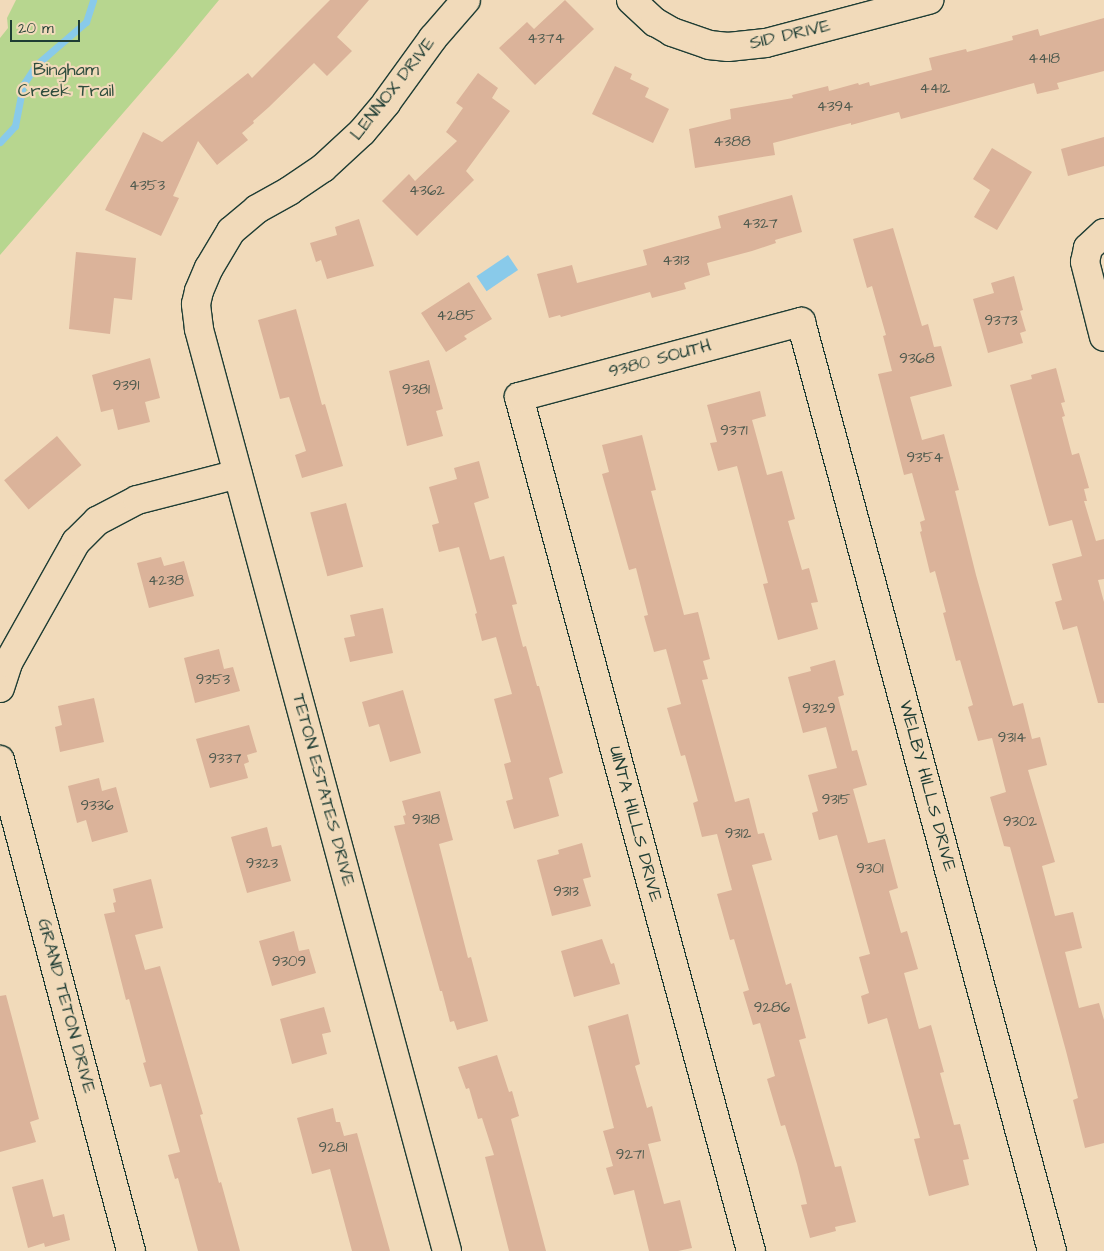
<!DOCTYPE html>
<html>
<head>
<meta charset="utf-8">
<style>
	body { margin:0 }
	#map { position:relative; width:1104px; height:1251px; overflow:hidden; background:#f1daba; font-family:"Architects Daughter",sans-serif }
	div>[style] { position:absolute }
	.green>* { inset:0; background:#b7d68f }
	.water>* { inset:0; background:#89caea; transform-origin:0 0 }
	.stream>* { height:7px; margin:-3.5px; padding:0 3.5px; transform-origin:3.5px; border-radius:3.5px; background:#89caea }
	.building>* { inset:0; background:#dbb39a; transform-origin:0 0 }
	.roads { filter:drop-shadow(1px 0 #1f3d34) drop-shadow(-1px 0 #1f3d34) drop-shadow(0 1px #1f3d34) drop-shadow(0 -1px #1f3d34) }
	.street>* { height:28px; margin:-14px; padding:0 14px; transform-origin:14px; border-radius:14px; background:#f1daba }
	span { translate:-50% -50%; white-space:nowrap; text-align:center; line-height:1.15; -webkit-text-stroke:4.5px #f1daba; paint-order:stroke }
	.number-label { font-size:15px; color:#4e5a4e }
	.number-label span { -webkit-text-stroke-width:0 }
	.street-label { font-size:18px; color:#1f3d34 }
	.park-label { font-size:18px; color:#2e4c3d }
	.scale { position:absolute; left:10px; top:20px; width:70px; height:22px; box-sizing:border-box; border:2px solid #1f3d34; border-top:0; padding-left:6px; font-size:15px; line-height:18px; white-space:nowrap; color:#1f3d34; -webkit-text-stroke:4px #f1daba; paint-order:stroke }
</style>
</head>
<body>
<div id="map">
	<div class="green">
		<i style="clip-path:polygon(16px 0,219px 0,176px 52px,0 255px,0 38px,8px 28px,7px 18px)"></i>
	</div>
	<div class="water">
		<i style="left:508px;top:255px;width:18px;height:38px;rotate:56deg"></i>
	</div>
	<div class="stream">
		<i style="left:0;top:142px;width:22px;rotate:-47deg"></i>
		<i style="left:15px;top:126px;width:42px;rotate:-79deg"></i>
		<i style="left:23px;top:85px;width:24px;rotate:-57deg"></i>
		<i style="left:36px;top:65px;width:66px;rotate:-40.7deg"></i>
		<i style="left:86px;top:22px;width:23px;rotate:-72deg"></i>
	</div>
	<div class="building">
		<i style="clip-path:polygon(330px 0,369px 0,337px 37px,352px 51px,327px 76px,314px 63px,269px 107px,253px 121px,254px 123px,242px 133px,248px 140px,217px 165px,198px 141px,173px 196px,179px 198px,161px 236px,105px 210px,143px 132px,162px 142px,248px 73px,252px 78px)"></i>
		<i style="clip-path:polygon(565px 0,594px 29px,535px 85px,499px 48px,527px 22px,534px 29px)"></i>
		<i style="clip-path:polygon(1104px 18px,1104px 71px,1057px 83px,1059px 89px,1037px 94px,1034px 83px,901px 119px,899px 112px,851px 125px,851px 123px,773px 143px,775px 155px,695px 168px,689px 129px,731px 119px,730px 109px,793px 98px,792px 95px,828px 86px,829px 91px,858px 83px,859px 85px,869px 82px,870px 86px,932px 70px,929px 58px,966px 49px,967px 52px,1013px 40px,1012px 36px,1038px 29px,1040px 36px)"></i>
		<i style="clip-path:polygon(615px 66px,632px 74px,630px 79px,649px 88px,645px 97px,669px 109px,653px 143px,592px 114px)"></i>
		<i style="clip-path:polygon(478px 73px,498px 88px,492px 98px,510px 111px,466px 171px,474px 180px,417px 236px,382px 201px,409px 174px,415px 181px,457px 141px,446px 132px,463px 108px,456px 103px)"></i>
		<i style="clip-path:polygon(1104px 137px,1104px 166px,1068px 176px,1061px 149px)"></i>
		<i style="clip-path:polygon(992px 148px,1032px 172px,997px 230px,974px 217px,990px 190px,973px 179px)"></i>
		<i style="clip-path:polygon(792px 195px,802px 232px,775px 240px,776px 243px,752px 251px,707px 263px,710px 275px,684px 283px,686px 289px,652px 298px,650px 292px,561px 317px,560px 315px,549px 318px,537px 274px,572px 265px,577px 283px,647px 265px,643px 250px,721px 228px,718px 216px)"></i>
		<i style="clip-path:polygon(359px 219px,374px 266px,327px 279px,321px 260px,316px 262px,310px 243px,337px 235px,335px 227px)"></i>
		<i style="clip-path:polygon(893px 228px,922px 326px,928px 324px,934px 347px,941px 346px,952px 386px,910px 397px,922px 440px,944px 434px,959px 490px,955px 491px,976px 575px,1013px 706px,1023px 703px,1032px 739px,1040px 737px,1047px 765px,1028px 770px,1055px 862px,1042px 866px,1055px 916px,1073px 912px,1082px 948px,1065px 952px,1079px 1008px,1099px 1003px,1104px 1020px,1104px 1143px,1085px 1148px,1073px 1100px,1078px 1098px,1066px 1051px,1010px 847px,1004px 846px,990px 797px,1006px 792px,992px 738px,978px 741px,968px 707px,973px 705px,960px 660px,956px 661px,943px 613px,946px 612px,935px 571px,930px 573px,920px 532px,922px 531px,920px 522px,925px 520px,912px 473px,904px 475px,878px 374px,892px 371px,883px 336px,886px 335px,872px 286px,867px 288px,853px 239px)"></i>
		<i style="clip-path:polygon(76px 252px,136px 258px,132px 300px,114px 298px,110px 334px,69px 329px)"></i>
		<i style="clip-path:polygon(1014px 276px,1023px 310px,1020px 311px,1026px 331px,1020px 333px,1023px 343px,988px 353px,973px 299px,994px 293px,991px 283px)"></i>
		<i style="clip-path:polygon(469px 282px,492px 319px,464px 336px,467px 339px,446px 352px,421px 313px)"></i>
		<i style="clip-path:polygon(296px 309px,322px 405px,325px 404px,343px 466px,302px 478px,295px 455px,306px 451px,289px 397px,280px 399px,258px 320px)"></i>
		<i style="clip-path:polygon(150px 358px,160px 398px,145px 402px,150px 422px,118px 430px,113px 409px,101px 412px,92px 375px)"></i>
		<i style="clip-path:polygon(429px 360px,443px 409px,436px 411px,443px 436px,407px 446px,389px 371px)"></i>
		<i style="clip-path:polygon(1056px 368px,1065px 402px,1061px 403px,1065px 416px,1062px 417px,1072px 455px,1079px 453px,1089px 488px,1084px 489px,1087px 501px,1084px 501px,1096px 541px,1104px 539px,1104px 579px,1098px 580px,1104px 602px,1104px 703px,1098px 703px,1077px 626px,1063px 630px,1055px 602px,1062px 600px,1052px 564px,1082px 556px,1072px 520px,1049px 526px,1010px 385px,1032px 379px,1031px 375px)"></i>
		<i style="clip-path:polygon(760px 391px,766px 416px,752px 420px,767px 475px,782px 471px,795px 519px,788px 521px,802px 570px,809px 568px,818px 602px,811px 603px,818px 629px,778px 640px,763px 584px,768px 583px,737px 466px,718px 471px,710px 443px,717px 442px,707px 405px)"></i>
		<i style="clip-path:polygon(642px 435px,656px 490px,651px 491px,684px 615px,698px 612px,710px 659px,703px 661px,708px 679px,702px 680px,735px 802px,749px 798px,758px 834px,764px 833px,772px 860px,752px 865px,786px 985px,791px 983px,806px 1038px,799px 1040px,835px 1167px,841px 1166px,856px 1222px,835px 1227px,836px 1231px,810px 1238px,801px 1205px,807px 1204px,797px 1164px,785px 1125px,781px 1126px,767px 1079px,775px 1076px,760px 1023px,753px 1025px,743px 992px,749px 990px,734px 939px,730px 940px,717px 894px,732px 890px,717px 834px,702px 837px,693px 803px,698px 801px,685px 755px,681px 756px,667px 708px,681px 704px,666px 649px,654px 652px,644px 616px,648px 615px,636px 568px,629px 570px,602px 474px,609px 472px,602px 445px)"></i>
		<i style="left:57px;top:436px;width:38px;height:69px;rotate:50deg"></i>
		<i style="clip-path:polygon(479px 461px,489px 498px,474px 503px,490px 560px,504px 556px,517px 604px,512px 605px,523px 647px,526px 646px,537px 686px,539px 686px,563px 773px,549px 778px,559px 816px,514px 829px,506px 801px,513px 799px,504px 764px,511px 762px,494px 699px,512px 694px,496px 637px,482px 641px,475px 614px,477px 613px,459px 547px,439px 552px,432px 525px,439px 523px,429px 487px,457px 479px,454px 468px)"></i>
		<i style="left:346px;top:503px;width:66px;height:37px;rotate:75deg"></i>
		<i style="clip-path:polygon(161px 557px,164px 566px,184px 561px,194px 596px,149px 608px,137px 563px)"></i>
		<i style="clip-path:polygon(383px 608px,393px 653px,350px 662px,344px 638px,355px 636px,350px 615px)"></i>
		<i style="clip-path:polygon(219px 649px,224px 669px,233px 667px,240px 691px,195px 703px,184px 658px)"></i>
		<i style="clip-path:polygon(835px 660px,844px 695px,838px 697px,852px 751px,857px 750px,867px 785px,853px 789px,868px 843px,885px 839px,898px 888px,889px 891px,901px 933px,907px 931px,918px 969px,904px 973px,919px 1029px,931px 1025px,944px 1072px,940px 1073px,954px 1125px,960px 1124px,969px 1159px,963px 1160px,969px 1185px,929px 1196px,914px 1139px,920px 1138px,887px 1018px,868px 1024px,861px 996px,869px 993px,859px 957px,870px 954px,837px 835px,819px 840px,812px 813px,818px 811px,808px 775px,837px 768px,826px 727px,803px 733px,788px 677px,811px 671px,810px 667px)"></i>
		<i style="clip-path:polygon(403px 690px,421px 753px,390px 762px,379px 724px,369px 727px,362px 702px)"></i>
		<i style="clip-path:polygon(94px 698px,104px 742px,60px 752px,55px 727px,62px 725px,58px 706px)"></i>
		<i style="clip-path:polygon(249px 725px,257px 752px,247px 755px,249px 762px,244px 764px,248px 778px,210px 788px,196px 739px)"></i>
		<i style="clip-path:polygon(99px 778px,102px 791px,116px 787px,128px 832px,92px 842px,86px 820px,77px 823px,68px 786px)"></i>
		<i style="clip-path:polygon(440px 791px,453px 840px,439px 844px,468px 958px,471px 957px,488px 1021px,457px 1030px,454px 1021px,450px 1022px,442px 991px,440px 991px,394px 826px,405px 824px,403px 816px,406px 815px,402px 801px)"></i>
		<i style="clip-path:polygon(267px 827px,272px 847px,281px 845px,291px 881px,247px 893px,231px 837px)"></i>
		<i style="clip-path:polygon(582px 843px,591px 877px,583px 879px,591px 906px,552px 916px,537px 860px,559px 854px,558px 850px)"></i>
		<i style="clip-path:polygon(151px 879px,163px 928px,135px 935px,145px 970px,160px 966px,203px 1114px,200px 1115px,219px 1183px,221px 1182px,240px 1251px,198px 1251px,178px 1178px,175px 1179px,168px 1155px,180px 1152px,161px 1084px,150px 1087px,143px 1063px,146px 1062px,129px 999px,126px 1000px,104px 914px,115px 912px,113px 903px,116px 902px,113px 889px)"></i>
		<i style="clip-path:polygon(294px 931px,299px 951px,309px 949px,316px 973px,272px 986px,259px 941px)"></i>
		<i style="clip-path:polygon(602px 939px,611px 964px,614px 963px,620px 984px,574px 997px,561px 951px)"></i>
		<i style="clip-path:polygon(6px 995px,39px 1119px,30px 1122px,36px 1142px,0 1152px,0 996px)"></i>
		<i style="clip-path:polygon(324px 1007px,331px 1032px,322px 1034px,327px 1054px,292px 1064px,280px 1019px)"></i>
		<i style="clip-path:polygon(628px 1014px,640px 1064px,635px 1066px,647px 1108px,652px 1106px,661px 1141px,648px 1144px,664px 1204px,680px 1200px,692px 1248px,678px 1251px,649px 1251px,634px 1190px,614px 1195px,606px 1168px,613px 1166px,603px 1131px,614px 1128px,588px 1026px)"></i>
		<i style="clip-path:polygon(497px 1055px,509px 1092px,512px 1091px,519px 1116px,511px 1119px,546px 1251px,509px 1251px,485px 1157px,494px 1155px,482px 1118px,478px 1119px,469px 1088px,466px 1089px,458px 1067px)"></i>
		<i style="clip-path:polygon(333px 1108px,336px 1122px,340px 1122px,344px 1136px,357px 1133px,390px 1251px,352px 1251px,330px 1169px,312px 1174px,297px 1118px)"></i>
		<i style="clip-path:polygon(43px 1179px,53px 1217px,64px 1214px,70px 1240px,45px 1247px,44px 1243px,28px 1248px,12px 1187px)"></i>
	</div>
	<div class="roads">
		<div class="street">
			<i style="left:631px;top:0;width:33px;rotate:43deg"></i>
			<i style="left:655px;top:22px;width:20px;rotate:30deg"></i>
			<i style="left:672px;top:32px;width:39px;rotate:19deg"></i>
			<i style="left:709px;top:45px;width:19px;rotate:6deg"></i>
			<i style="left:728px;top:47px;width:38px;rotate:-6deg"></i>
			<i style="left:766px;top:43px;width:169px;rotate:-14.8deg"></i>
			<i style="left:1104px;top:233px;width:22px;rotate:137deg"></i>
			<i style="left:1088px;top:248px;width:14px;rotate:102deg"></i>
			<i style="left:1085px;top:262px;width:77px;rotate:75.8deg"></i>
			<i style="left:0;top:688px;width:26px;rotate:-72deg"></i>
			<i style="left:8px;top:663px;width:139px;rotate:-60.7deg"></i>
			<i style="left:76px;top:542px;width:30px;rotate:-45deg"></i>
			<i style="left:97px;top:521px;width:45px;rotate:-27.7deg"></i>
			<i style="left:137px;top:500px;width:104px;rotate:-14.4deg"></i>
			<i style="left:0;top:760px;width:508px;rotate:75.06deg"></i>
			<i style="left:447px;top:1251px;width:955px;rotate:-105.06deg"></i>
			<i style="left:199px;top:329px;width:25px;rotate:-97deg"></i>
			<i style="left:196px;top:304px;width:13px;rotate:-77deg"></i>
			<i style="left:199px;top:291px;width:25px;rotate:-67deg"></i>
			<i style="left:209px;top:268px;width:43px;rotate:-59.3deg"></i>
			<i style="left:231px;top:231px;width:34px;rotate:-40deg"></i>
			<i style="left:257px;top:209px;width:37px;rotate:-29deg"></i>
			<i style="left:289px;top:191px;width:41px;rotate:-34.1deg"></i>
			<i style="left:323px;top:168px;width:53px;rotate:-42.7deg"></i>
			<i style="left:362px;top:132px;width:38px;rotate:-50deg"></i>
			<i style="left:386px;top:103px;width:80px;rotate:-54.1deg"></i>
			<i style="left:433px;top:38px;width:50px;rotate:-49deg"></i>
			<i style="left:751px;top:1251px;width:885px;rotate:-105.2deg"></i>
			<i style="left:519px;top:397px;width:292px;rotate:-14.9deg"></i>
			<i style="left:801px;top:322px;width:962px;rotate:74.88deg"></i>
		</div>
	</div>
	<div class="number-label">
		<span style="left:546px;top:39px">4374</span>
		<span style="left:1044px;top:59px">4418</span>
		<span style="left:935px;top:89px">4412</span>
		<span style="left:835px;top:107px">4394</span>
		<span style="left:732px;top:142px">4388</span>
		<span style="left:147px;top:186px">4353</span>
		<span style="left:427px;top:191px">4362</span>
		<span style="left:760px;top:224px">4327</span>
		<span style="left:676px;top:261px">4313</span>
		<span style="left:456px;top:316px">4285</span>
		<span style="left:1001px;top:321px">9373</span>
		<span style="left:917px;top:359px">9368</span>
		<span style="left:126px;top:386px">9391</span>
		<span style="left:416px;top:390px">9381</span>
		<span style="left:734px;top:431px">9371</span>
		<span style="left:925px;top:458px">9354</span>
		<span style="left:166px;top:581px">4238</span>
		<span style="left:213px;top:680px">9353</span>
		<span style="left:819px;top:709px">9329</span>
		<span style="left:1012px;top:738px">9314</span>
		<span style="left:225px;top:759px">9337</span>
		<span style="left:836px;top:800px">9315</span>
		<span style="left:97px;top:806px">9336</span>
		<span style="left:426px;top:820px">9318</span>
		<span style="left:1020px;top:822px">9302</span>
		<span style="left:738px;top:834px">9312</span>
		<span style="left:262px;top:864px">9323</span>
		<span style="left:870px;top:869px">9301</span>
		<span style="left:566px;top:892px">9313</span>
		<span style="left:289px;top:962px">9309</span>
		<span style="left:772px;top:1008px">9286</span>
		<span style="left:333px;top:1148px">9281</span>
		<span style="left:630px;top:1155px">9271</span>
	</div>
	<div class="street-label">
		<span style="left:790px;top:35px;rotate:-13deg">SID DRIVE</span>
		<span style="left:393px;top:89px;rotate:-52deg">LENNOX DRIVE</span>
		<span style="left:660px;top:359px;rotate:-15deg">9380 SOUTH</span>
		<span style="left:927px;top:786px;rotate:75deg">WELBY HILLS DRIVE</span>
		<span style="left:323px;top:790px;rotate:75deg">TETON ESTATES DRIVE</span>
		<span style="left:635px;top:824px;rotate:75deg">UINTA HILLS DRIVE</span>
		<span style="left:66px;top:1006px;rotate:75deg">GRAND TETON DRIVE</span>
	</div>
	<div class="park-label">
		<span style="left:66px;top:81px">Bingham<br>Creek Trail</span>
	</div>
	<div class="scale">20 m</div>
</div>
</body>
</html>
